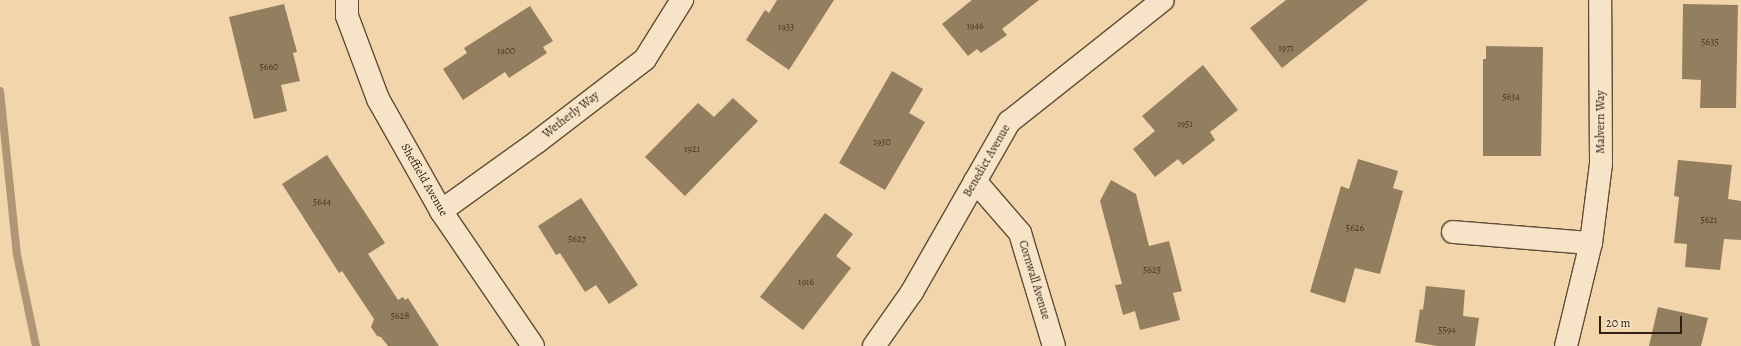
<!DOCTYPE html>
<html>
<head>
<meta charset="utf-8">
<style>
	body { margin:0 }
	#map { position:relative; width:1741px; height:346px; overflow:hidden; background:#f2d5aa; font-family:Alegreya,serif }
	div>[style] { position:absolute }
	.stream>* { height:8px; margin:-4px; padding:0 4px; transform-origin:4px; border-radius:4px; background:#af9776 }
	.building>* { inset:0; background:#937e60 }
	.roads { filter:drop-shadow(1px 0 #5e4d36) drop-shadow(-1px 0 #5e4d36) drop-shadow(0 1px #5e4d36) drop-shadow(0 -1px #5e4d36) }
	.minor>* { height:22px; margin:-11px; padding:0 11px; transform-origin:11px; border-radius:11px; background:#f7e4c8 }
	span { translate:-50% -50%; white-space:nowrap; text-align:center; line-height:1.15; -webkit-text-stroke:4px #f7e4c8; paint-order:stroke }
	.number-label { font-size:10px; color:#463824 }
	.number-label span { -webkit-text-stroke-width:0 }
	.street-label { font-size:12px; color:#2d2010 }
	.scale { position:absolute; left:1599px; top:316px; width:83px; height:18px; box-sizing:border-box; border:2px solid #2d2010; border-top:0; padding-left:5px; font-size:12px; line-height:14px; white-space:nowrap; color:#2d2010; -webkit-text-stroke:3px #f7e4c8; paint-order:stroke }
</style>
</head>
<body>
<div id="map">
	<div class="stream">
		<i style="left:0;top:91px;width:165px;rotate:84.1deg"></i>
		<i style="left:17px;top:255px;width:93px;rotate:78.2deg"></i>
	</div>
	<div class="building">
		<i style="clip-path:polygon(777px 0,834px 0,789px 70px,746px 40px,765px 10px,769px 13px)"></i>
		<i style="clip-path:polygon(972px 0,1039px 0,1002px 29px,1007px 35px,981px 53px,977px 49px,968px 56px,942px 24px)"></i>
		<i style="clip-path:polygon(1286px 0,1368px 0,1282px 68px,1250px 28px)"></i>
		<i style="clip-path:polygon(284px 4px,297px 52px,293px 53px,300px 81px,281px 85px,287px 111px,254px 119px,229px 17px)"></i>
		<i style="clip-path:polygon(1683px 4px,1738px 5px,1736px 108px,1700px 108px,1701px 80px,1682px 79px)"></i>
		<i style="clip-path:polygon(530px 6px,553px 41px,543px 47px,547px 53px,509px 78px,505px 72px,463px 100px,443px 69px,467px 53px,464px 48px)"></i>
		<i style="clip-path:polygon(1486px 46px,1543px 47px,1541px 156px,1483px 156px,1483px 59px,1486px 59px)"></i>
		<i style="clip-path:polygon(1203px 65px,1238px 110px,1210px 132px,1215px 140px,1183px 165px,1178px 159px,1155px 177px,1133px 149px,1155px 131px,1142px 116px)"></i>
		<i style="clip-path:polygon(892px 71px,923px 89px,909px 113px,925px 122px,885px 190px,839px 163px)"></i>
		<i style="clip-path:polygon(733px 98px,758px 121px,685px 196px,645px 157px,698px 103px,714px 117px)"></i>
		<i style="clip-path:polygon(327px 155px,385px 243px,368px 254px,398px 300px,403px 297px,405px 300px,408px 298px,439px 346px,388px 346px,381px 337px,377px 336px,371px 327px,374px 319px,342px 271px,339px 273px,282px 184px)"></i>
		<i style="clip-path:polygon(1358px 159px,1398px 171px,1393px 188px,1403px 191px,1380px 274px,1355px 268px,1345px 303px,1310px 292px,1341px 186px,1349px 189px)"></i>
		<i style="clip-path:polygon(1678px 160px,1732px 165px,1728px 199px,1741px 201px,1741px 240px,1724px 239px,1720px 270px,1685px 267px,1687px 244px,1674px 243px,1679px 197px,1674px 196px)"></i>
		<i style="clip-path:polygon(1111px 180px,1136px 194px,1149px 246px,1169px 241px,1182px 291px,1173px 293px,1180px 320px,1140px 330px,1135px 311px,1123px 315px,1115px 285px,1122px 284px,1100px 201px)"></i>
		<i style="clip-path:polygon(581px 198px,638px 285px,609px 304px,596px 285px,585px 292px,560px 253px,556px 255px,538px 226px)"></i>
		<i style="clip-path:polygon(825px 213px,853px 234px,836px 256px,851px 268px,803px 330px,760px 297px)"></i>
		<i style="clip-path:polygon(1426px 286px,1465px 290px,1463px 316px,1479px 318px,1475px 346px,1437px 346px,1415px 342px,1420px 309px,1423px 310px)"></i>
		<i style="clip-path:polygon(1658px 307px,1708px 318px,1701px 346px,1649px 346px)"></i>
	</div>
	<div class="roads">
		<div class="minor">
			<i style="left:347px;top:0;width:16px;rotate:90deg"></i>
			<i style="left:347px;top:16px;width:89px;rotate:69.5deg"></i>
			<i style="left:378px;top:99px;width:129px;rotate:60.6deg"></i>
			<i style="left:441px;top:211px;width:163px;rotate:55.7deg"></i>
			<i style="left:975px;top:181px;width:69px;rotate:49.1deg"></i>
			<i style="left:1020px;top:233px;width:118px;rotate:73.3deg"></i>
			<i style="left:441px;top:211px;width:118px;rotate:-35.7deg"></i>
			<i style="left:537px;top:142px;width:136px;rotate:-37.5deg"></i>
			<i style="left:645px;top:59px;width:70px;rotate:-57.9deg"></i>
			<i style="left:1453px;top:232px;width:138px;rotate:4.6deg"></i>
			<i style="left:874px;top:346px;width:66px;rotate:-54.9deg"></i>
			<i style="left:912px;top:292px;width:196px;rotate:-60.3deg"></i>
			<i style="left:1009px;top:122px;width:196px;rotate:-38.4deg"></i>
			<i style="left:1566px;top:346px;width:106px;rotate:-76.4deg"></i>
			<i style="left:1591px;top:243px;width:80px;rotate:-82.8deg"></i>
			<i style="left:1601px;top:164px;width:164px;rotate:-90.3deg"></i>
		</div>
	</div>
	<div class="number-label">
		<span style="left:975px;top:26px">1946</span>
		<span style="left:786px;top:27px">1933</span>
		<span style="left:1710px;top:42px">5635</span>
		<span style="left:1286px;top:48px">1971</span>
		<span style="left:506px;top:51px">1900</span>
		<span style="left:269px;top:67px">5660</span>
		<span style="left:1511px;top:97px">5634</span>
		<span style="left:1185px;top:124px">1951</span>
		<span style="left:882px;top:142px">1930</span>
		<span style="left:692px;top:149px">1921</span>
		<span style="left:322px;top:202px">5644</span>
		<span style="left:1709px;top:220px">5621</span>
		<span style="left:1355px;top:228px">5626</span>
		<span style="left:577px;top:239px">5627</span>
		<span style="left:1152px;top:270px">5625</span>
		<span style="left:806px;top:282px">1916</span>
		<span style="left:400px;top:316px">5628</span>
		<span style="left:1447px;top:330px">5594</span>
	</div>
	<div class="street-label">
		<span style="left:571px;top:115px;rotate:-38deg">Wetherly Way</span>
		<span style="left:1601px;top:122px;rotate:-90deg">Malvern Way</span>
		<span style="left:987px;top:161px;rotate:-60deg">Benedict Avenue</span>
		<span style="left:424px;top:180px;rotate:60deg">Sheffield Avenue</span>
		<span style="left:1034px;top:280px;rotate:73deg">Cornwall Avenue</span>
	</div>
	<div class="scale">20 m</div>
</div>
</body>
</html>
